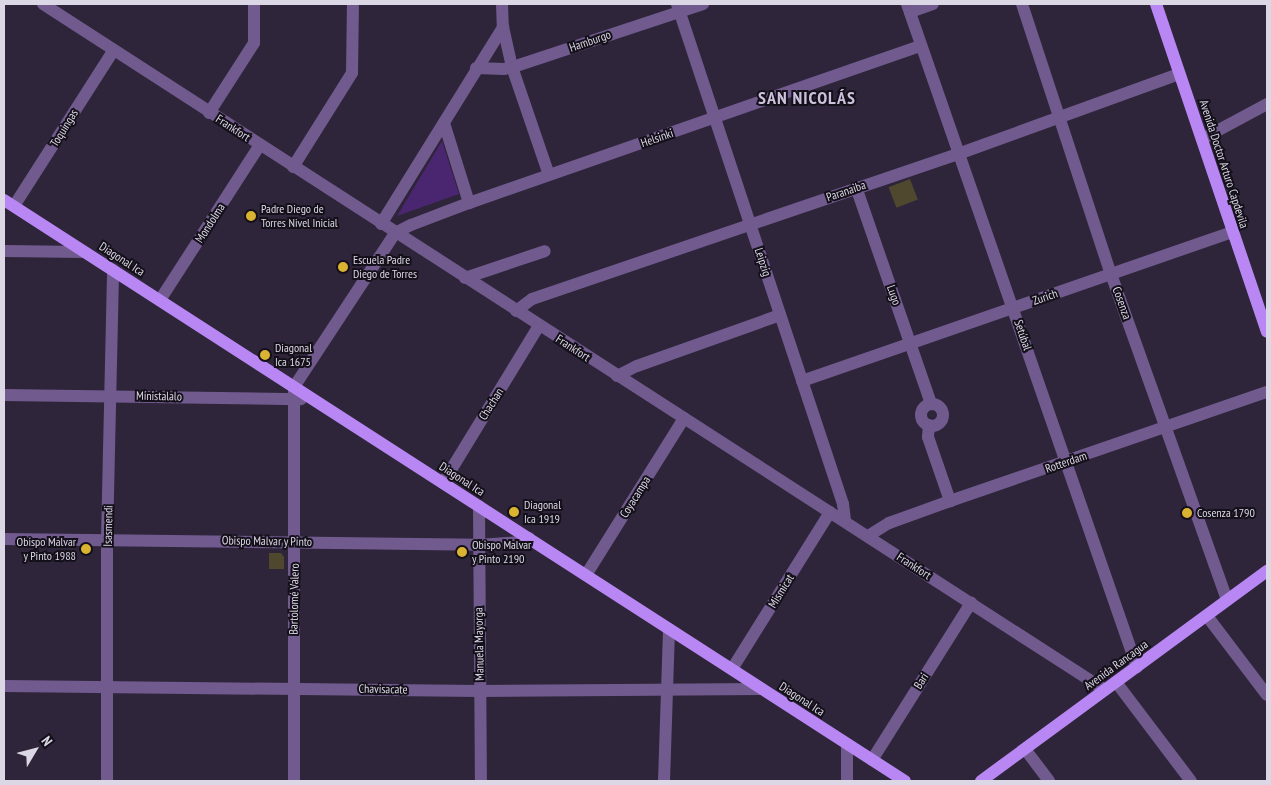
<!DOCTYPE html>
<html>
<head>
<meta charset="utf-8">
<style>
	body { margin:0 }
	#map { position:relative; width:1271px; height:785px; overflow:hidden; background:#2e253a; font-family:"PT Sans Narrow",sans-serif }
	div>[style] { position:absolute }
	.green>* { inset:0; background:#4a2670 }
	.building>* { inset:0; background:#4f472e; transform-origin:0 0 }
	.minor>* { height:12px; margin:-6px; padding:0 6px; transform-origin:6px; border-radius:6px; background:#715a8e }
	.minor>.ring { margin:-6px; padding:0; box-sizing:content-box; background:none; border:12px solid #715a8e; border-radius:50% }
	.major>* { height:12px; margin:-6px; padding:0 6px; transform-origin:6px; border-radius:6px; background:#b887f4 }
	.dots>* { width:14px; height:14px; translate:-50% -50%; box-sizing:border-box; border:2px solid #14101a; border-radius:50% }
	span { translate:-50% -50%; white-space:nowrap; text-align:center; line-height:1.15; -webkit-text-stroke:4px #14101a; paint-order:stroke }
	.street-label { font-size:12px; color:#dcd7e5 }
	.poi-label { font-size:12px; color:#dcd7e5 }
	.left { translate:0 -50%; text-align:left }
	.right { translate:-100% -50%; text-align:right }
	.district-label { font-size:18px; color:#ccc1dd; font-weight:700; letter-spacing:1px }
	.frame { position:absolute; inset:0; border:5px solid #dcd7e5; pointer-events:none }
	.north { position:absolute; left:10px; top:725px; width:50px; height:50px; -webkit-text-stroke:4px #14101a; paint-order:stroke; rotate:53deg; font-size:14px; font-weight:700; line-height:20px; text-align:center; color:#dcd7e5 }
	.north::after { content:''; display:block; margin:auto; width:18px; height:22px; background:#dcd7e5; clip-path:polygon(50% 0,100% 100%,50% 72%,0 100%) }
</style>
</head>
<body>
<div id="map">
	<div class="green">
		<i style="clip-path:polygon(442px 141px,459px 194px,397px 216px)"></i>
	</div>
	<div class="building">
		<i style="left:910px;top:179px;width:22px;height:23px;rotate:69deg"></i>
		<i style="clip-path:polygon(269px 553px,281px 553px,284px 557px,284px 569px,269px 569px)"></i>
	</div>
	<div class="minor">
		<i style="left:43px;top:4px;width:1264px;rotate:32.86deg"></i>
		<i style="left:502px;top:4px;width:23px;rotate:88deg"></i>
		<i style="left:503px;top:27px;width:41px;rotate:77.3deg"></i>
		<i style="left:512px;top:67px;width:114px;rotate:71.1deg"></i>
		<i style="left:677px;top:4px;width:527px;rotate:71.63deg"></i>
		<i style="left:843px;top:504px;width:17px;rotate:83deg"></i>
		<i style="left:907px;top:4px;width:702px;rotate:70.87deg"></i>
		<i style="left:1022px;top:4px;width:284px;rotate:71.8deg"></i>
		<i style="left:1111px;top:274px;width:346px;rotate:70.4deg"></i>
		<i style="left:910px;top:12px;width:24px;rotate:-19deg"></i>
		<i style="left:476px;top:68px;width:28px;rotate:2deg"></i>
		<i style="left:504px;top:69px;width:12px;rotate:-14deg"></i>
		<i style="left:516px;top:66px;width:197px;rotate:-18.3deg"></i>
		<i style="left:209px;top:113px;width:83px;rotate:-57.3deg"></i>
		<i style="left:254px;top:43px;width:39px;rotate:-90deg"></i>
		<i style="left:444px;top:123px;width:84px;rotate:72.6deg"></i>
		<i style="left:1202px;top:139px;width:74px;rotate:-28.3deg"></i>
		<i style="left:293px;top:167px;width:111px;rotate:-57.9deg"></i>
		<i style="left:352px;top:73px;width:69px;rotate:-89.2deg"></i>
		<i style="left:856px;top:187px;width:230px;rotate:70.9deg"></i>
		<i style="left:14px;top:206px;width:184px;rotate:-57.4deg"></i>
		<i style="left:381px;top:224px;width:232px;rotate:-58.2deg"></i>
		<i style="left:4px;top:251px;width:80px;rotate:0.7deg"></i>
		<i style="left:465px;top:278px;width:84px;rotate:-18.6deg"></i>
		<i style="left:160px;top:300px;width:184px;rotate:-57.2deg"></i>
		<i style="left:516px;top:311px;width:20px;rotate:-37deg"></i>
		<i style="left:532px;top:299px;width:450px;rotate:-18.8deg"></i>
		<i style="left:958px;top:154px;width:235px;rotate:-19.9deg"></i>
		<i style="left:617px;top:376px;width:22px;rotate:-27deg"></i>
		<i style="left:637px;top:366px;width:152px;rotate:-19.6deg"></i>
		<i style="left:802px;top:381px;width:455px;rotate:-19.1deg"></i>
		<i style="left:4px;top:395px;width:297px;rotate:0.8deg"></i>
		<i class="ring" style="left:921px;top:404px;width:10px;height:10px"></i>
		<i style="left:929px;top:425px;width:12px;rotate:95deg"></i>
		<i style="left:928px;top:437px;width:68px;rotate:71deg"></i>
		<i style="left:443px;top:483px;width:184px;rotate:-58.6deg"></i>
		<i style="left:479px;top:506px;width:275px;rotate:89.6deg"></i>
		<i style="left:868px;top:536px;width:25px;rotate:-32deg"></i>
		<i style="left:889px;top:523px;width:65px;rotate:-19.8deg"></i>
		<i style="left:950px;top:501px;width:335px;rotate:-19deg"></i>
		<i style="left:4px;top:539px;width:474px;rotate:0.7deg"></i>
		<i style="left:478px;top:545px;width:39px;rotate:-4deg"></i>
		<i style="left:517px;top:542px;width:13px;rotate:-18deg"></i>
		<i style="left:586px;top:575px;width:185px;rotate:-58deg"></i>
		<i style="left:1207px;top:616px;width:99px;rotate:52.8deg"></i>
		<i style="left:732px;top:669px;width:185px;rotate:-58deg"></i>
		<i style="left:1116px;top:682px;width:124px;rotate:52.9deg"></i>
		<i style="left:4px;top:686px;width:475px;rotate:0.6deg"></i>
		<i style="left:479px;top:691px;width:283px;rotate:-0.4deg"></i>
		<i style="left:1025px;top:749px;width:40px;rotate:53deg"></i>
		<i style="left:872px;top:760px;width:186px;rotate:-57.8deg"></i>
		<i style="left:107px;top:781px;width:242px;rotate:-90deg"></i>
		<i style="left:107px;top:539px;width:269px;rotate:-88.7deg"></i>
		<i style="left:294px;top:781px;width:394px;rotate:-90deg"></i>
		<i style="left:294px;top:387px;width:184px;rotate:-56.7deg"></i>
		<i style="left:395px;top:233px;width:18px;rotate:-27deg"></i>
		<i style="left:411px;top:225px;width:62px;rotate:-20.8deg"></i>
		<i style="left:469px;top:203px;width:478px;rotate:-19.2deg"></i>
		<i style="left:664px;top:781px;width:152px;rotate:-88.1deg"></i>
		<i style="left:847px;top:781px;width:37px;rotate:-90deg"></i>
	</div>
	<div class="major">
		<i style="left:1156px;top:4px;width:346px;rotate:71.3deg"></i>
		<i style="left:4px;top:200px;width:1072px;rotate:32.82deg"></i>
		<i style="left:981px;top:781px;width:355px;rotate:-36.3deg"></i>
	</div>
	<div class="dots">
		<i style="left:251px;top:216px;background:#dab333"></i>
		<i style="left:343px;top:267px;background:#dab333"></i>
		<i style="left:265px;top:355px;background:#dab333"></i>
		<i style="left:514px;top:512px;background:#dab333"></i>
		<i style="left:1187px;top:513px;background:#dab333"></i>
		<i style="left:86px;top:549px;background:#dab333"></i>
		<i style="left:462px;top:552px;background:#dab333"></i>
	</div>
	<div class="street-label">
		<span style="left:590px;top:41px;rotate:-19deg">Hamburgo</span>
		<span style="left:64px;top:128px;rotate:-58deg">Toquingas</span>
		<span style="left:233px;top:128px;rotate:33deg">Frankfort</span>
		<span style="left:657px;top:138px;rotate:-19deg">Helsinki</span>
		<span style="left:1224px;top:164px;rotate:72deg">Avenida Doctor Arturo Capdevila</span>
		<span style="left:846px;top:191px;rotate:-19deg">Paranaiba</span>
		<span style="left:210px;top:223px;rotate:-57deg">Mondolma</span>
		<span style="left:122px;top:259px;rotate:33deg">Diagonal Ica</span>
		<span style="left:763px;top:262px;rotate:72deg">Leipzig</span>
		<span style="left:894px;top:295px;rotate:71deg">Lugo</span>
		<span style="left:1045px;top:297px;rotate:-19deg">Zurich</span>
		<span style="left:1122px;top:303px;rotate:70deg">Cosenza</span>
		<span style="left:1023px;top:335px;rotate:71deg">Setúbal</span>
		<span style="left:573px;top:348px;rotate:33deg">Frankfort</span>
		<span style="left:159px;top:396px;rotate:1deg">Ministalalo</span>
		<span style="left:491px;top:404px;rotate:-58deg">Chachan</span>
		<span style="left:1066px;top:462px;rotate:-19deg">Rotterdam</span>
		<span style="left:462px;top:479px;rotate:33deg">Diagonal Ica</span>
		<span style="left:635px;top:497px;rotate:-58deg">Coyacampa</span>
		<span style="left:108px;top:526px;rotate:-89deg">Isasmendi</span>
		<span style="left:267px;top:541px;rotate:1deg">Obispo Malvar y Pinto</span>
		<span style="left:914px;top:566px;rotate:33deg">Frankfort</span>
		<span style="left:781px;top:591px;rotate:-58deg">Mismicat</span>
		<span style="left:294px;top:599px;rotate:-89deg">Bartolomé Valero</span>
		<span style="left:479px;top:644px;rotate:-91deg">Manuela Mayorga</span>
		<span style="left:1116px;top:665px;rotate:-36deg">Avenida Rancagua</span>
		<span style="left:921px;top:681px;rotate:-58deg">Bari</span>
		<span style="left:383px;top:689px;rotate:1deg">Chavisacate</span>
		<span style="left:802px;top:699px;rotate:33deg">Diagonal Ica</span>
	</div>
	<div class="poi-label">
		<span class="left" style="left:261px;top:216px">Padre Diego de<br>Torres Nivel Inicial</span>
		<span class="left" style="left:353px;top:267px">Escuela Padre<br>Diego de Torres</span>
		<span class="left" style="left:275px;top:355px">Diagonal<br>Ica 1675</span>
		<span class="left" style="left:524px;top:512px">Diagonal<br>Ica 1919</span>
		<span class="left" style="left:1197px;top:513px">Cosenza 1790</span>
		<span class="right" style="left:76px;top:549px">Obispo Malvar<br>y Pinto 1988</span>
		<span class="left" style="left:472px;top:552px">Obispo Malvar<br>y Pinto 2190</span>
	</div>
	<div class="district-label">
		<span style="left:807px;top:98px">SAN NICOLÁS</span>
	</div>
	<div class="frame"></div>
	<div class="north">N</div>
</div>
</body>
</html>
